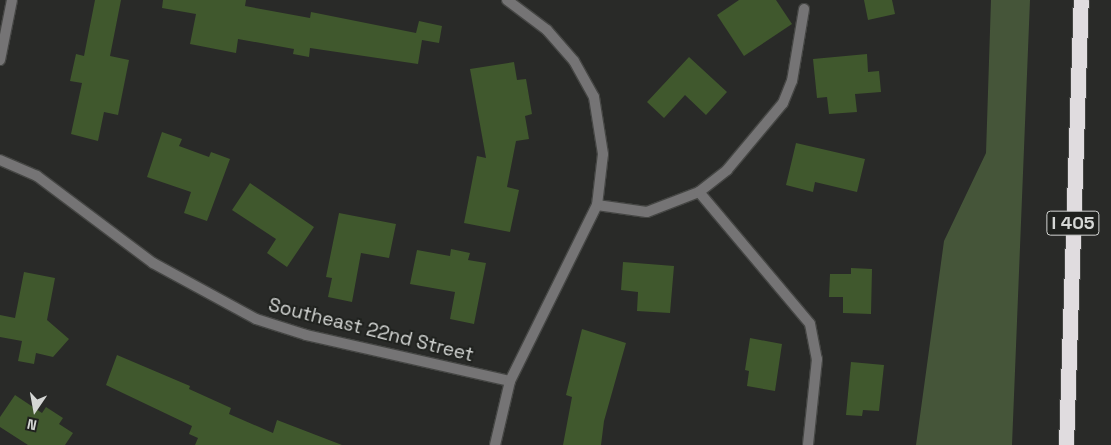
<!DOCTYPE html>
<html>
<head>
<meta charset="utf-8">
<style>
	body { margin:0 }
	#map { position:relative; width:1111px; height:445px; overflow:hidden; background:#292a28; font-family:"Space Grotesk",sans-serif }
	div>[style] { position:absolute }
	.green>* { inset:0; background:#455539 }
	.building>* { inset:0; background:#40582d }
	.roads { filter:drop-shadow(1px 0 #454644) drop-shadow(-1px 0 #454644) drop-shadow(0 1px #454644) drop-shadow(0 -1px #454644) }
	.street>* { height:10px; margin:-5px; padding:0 5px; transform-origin:5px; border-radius:5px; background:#757475 }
	.highway>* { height:15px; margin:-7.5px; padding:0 7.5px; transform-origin:7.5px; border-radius:7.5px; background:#e0dcdf }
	span { translate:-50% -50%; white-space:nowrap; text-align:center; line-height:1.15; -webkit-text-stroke:4px #1f211e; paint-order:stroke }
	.shield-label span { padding:1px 4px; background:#1f211e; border:1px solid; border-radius:4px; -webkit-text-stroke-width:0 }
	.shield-label { font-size:18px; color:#d5d7d5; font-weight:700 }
	.street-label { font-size:19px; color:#d5d7d5 }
	.north { position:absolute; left:10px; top:385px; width:50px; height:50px; -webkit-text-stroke:4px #1f211e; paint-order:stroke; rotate:192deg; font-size:14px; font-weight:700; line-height:20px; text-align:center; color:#d5d7d5 }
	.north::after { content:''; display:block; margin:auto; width:18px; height:22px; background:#d5d7d5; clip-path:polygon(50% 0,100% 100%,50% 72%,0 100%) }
</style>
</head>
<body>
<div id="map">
	<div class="green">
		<i style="clip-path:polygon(991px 0,1030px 0,1012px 445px,916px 445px,944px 241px,986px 153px)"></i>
	</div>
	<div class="building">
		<i style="clip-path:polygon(95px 0,121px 0,110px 56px,129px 60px,118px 115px,104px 112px,98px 141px,71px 134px,82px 83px,70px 81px,76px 54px,84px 56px)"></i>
		<i style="clip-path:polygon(163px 0,246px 0,245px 6px,310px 18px,311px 12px,416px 33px,419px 21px,442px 26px,439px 43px,422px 40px,418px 64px,310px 48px,309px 57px,293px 54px,294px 49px,238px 39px,236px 53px,190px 44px,196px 14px,162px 8px)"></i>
		<i style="clip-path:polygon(739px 0,776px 0,792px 24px,744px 56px,717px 15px)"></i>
		<i style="clip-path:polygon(864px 0,892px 0,895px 14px,868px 20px)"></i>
		<i style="clip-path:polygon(867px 54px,868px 72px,879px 71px,881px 92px,855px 94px,857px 112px,829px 114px,827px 97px,817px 98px,813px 59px)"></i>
		<i style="clip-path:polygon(689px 57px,727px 92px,706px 115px,685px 95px,664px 118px,647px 102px)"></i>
		<i style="clip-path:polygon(514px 62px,517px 80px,526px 79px,532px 114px,525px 116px,529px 139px,516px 141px,507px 187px,519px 190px,510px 232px,464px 223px,477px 156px,486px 158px,470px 69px)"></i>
		<i style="clip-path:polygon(162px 132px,182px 139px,179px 146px,209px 157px,211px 152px,230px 159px,207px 221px,184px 213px,191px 192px,147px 177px)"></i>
		<i style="clip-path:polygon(796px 143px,865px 159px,857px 192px,815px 182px,813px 192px,786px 185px)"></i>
		<i style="clip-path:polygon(250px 183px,314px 227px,287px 267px,267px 253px,276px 239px,232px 210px)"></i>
		<i style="clip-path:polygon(339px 213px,396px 224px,389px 258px,361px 253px,352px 302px,328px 297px,332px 278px,326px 277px)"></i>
		<i style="clip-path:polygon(451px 249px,470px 253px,468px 260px,486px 263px,474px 324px,450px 319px,455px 292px,410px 284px,417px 250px,450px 256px)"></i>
		<i style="clip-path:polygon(623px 262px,674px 266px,670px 313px,637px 311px,638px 292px,621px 290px)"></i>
		<i style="clip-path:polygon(851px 268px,872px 269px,871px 314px,843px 313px,843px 297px,829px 297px,830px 274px,851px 274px)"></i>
		<i style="clip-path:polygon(24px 272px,55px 278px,47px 320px,69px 339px,53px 357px,36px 353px,34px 364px,18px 361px,22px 341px,0 337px,0 315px,15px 318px)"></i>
		<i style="clip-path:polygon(582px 329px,626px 343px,604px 421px,601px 445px,563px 445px,572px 397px,566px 395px)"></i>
		<i style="clip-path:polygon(750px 338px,782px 344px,775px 391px,747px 386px,749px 371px,745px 370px)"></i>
		<i style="clip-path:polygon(117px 355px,190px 386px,189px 389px,231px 408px,229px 414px,273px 433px,277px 420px,342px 445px,195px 445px,198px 438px,189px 434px,192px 426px,106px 385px)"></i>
		<i style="clip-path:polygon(851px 362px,884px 365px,879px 411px,863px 410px,862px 416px,846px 415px)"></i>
		<i style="clip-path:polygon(15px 395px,42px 413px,46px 407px,63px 418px,59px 424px,73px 433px,65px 445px,28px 445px,0 427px,0 417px)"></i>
	</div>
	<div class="roads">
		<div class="street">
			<i style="left:0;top:60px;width:61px;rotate:-78.7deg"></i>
			<i style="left:0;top:160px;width:40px;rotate:23.4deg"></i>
			<i style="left:37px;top:176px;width:145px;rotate:36.9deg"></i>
			<i style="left:153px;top:263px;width:117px;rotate:28.5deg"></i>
			<i style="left:256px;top:319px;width:52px;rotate:17.7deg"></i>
			<i style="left:306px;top:335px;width:209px;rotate:12.7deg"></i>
			<i style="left:699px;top:192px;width:172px;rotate:49.9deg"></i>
			<i style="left:810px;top:324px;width:36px;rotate:79deg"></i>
			<i style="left:817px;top:359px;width:86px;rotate:96deg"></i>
			<i style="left:597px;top:205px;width:50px;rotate:8deg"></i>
			<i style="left:647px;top:212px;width:56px;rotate:-21deg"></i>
			<i style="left:699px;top:192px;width:36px;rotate:-38deg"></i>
			<i style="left:727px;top:170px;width:87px;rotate:-50.1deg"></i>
			<i style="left:783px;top:103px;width:24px;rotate:-68deg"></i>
			<i style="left:792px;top:81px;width:73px;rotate:-80.5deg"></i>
			<i style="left:495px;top:445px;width:66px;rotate:-76.8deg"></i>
			<i style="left:510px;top:381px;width:196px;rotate:-63.7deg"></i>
			<i style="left:597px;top:205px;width:51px;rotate:-83.3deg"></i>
			<i style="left:603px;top:154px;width:58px;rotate:-99deg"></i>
			<i style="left:594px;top:97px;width:41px;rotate:-119.1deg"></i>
			<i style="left:574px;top:61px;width:41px;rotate:-131.1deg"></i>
			<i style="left:547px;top:30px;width:50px;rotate:-143.1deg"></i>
		</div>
		<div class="highway">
			<i style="left:1066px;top:445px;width:445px;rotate:-88.1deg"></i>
		</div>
	</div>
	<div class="shield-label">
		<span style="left:1073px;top:223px">I 405</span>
	</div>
	<div class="street-label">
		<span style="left:371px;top:330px;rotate:14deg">Southeast 22nd Street</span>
	</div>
	<div class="north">N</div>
</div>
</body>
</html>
